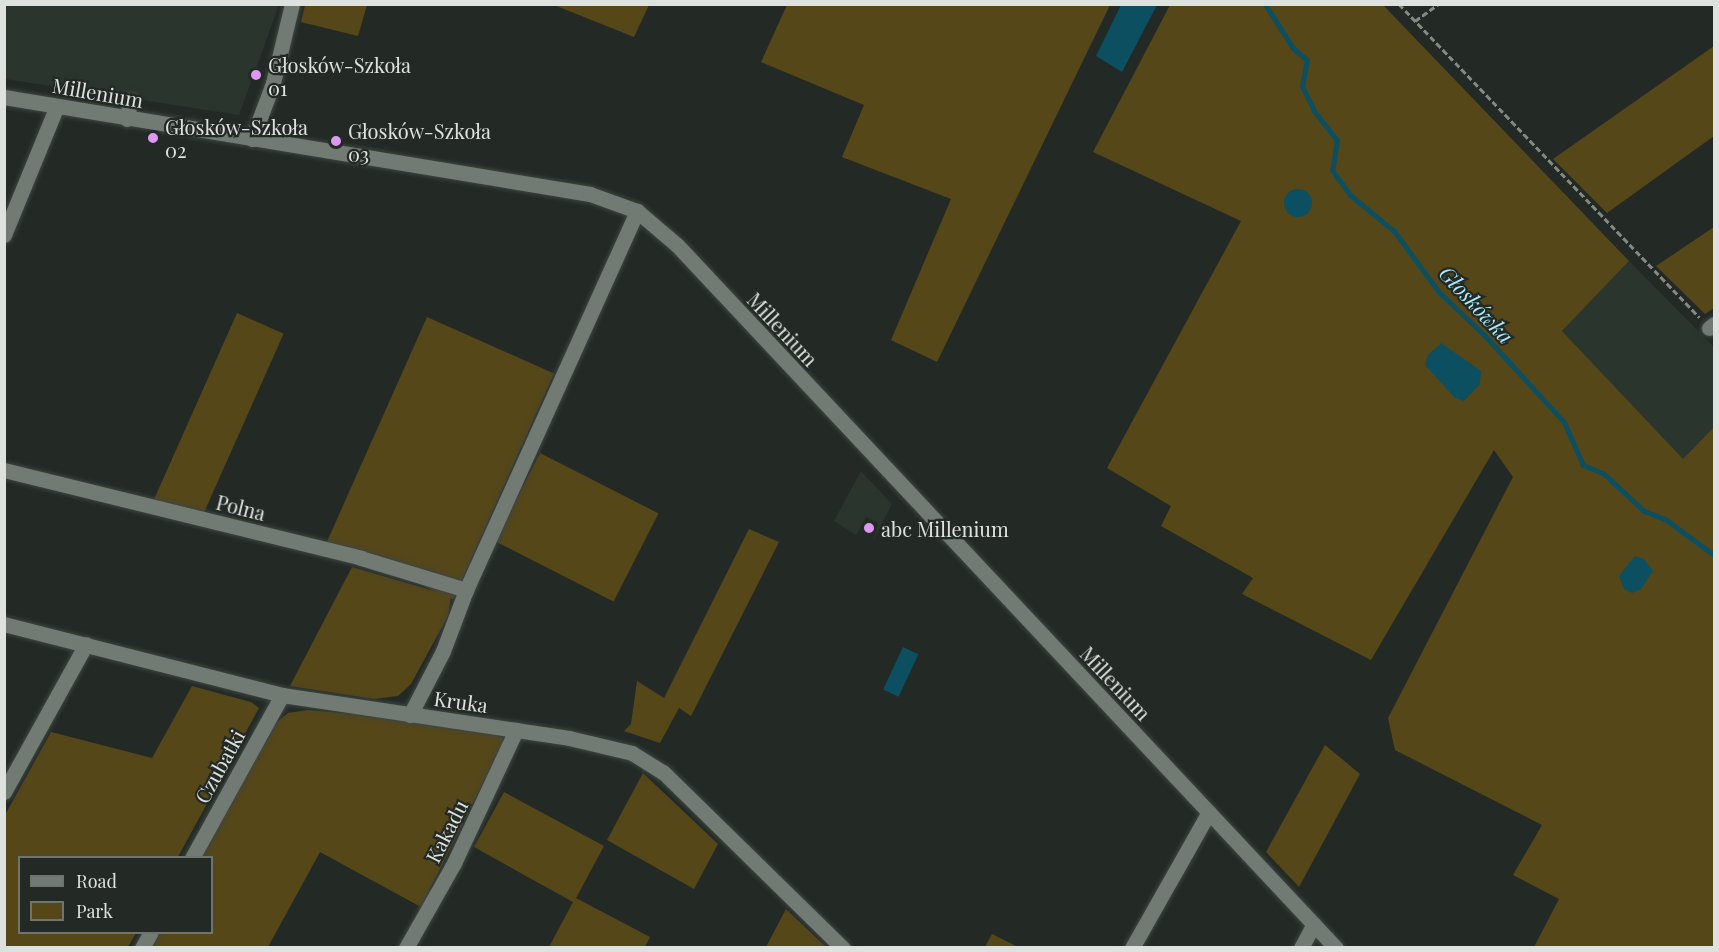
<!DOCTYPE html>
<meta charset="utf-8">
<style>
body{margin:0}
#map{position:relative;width:1719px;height:952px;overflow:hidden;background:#232a26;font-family:"Playfair Display",serif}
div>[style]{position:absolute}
.built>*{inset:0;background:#29352d}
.green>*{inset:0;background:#564719;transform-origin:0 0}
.water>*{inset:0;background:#0b4f60;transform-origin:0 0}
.round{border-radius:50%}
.stream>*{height:5px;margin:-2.5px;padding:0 2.5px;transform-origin:2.5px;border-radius:2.5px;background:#0b4f60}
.path>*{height:3px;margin-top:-1.5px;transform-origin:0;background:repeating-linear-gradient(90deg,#848986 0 6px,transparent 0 9px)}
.roads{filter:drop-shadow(0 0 2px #3e4541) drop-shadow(0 0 2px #3e4541)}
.minor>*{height:15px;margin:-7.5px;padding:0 7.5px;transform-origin:7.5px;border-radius:7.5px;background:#727a74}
.dots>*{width:16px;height:16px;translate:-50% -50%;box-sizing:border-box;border:3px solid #232a26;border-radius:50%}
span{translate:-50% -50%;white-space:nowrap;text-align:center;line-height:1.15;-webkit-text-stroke:4.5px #232a26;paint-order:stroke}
.poi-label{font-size:20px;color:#dee2df}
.left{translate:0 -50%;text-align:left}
.street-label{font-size:20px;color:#dee2df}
.water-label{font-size:21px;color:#aae8fd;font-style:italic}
.frame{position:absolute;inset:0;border:6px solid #dee2df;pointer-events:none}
.legend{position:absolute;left:18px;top:856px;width:195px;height:78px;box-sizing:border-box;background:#232a26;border:2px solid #6e7470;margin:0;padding:8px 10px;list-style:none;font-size:18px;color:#dee2df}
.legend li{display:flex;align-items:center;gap:12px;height:30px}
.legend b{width:30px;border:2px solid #6e7470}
</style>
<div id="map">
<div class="built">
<div style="clip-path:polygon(4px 5px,279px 5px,239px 115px,5px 79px)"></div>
<div style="clip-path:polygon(1629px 261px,1714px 347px,1714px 427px,1683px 460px,1562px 331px)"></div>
<div style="clip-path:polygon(861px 471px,892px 504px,873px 541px,878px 523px,866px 517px,856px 535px,834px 521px)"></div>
</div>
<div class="green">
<div style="clip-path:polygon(305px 5px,367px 5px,358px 36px,301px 22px)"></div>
<div style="clip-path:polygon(554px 5px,649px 5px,634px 37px)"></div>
<div style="clip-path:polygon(787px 5px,1110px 5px,937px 362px,891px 340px,951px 199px,842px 157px,864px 105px,761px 62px)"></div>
<div style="clip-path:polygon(1170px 5px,1383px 5px,1629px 261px,1562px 331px,1683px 459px,1714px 427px,1714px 947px,1534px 947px,1559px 899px,1513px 875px,1542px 825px,1395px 750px,1388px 718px,1513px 477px,1494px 450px,1371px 660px,1242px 594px,1253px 578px,1161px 526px,1171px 506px,1107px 468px,1241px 221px,1093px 152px)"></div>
<div style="clip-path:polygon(1714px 46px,1714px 136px,1607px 213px,1553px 159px)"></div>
<div style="clip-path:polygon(1714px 227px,1714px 308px,1705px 314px,1656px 266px)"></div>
<div style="left:237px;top:313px;width:51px;height:206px;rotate:24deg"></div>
<div style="left:427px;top:317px;width:139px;height:247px;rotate:24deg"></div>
<div style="left:540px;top:453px;width:133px;height:99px;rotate:27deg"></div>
<div style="clip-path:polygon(749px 529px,779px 542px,691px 716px,679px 708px,660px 743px,624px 731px,631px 724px,637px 681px,664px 698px)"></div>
<div style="clip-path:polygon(352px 567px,451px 596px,448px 616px,411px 684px,398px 696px,374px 699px,290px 686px)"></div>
<div style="clip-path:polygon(192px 686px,251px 702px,259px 708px,178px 857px,20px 858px,20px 932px,136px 933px,128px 947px,5px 947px,5px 815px,51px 732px,152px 758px)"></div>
<div style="clip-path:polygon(308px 710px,401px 718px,496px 734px,505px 739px,421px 907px,320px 852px,268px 947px,150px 948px,159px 933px,212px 932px,212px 858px,201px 857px,277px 722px,288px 713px)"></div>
<div style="clip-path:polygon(1325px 745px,1360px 774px,1299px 887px,1266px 852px)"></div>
<div style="clip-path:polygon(643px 773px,718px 844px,694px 889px,607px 840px)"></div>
<div style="clip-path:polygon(504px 792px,604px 846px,576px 898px,650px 937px,645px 947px,549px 947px,573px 902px,474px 847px)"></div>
<div style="clip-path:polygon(786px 909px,824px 945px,827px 947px,766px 947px)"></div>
<div style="clip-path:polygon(992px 934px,1018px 947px,985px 947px)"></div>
</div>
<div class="water">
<div style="clip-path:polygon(1121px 5px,1157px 5px,1122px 72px,1096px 56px)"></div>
<div class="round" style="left:1284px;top:189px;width:28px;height:28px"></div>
<div style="clip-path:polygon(1441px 343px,1481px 371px,1480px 384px,1464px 401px,1455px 398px,1425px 365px,1428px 355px)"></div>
<div style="clip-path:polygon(1635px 556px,1644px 559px,1653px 571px,1641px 589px,1632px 593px,1624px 589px,1619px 576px)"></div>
<div style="left:903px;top:647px;width:17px;height:47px;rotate:25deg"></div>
</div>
<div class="stream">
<div style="left:1265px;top:4px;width:52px;rotate:57.5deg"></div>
<div style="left:1293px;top:48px;width:18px;rotate:41deg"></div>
<div style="left:1307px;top:60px;width:26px;rotate:101deg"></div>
<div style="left:1302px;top:86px;width:28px;rotate:64deg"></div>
<div style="left:1314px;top:111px;width:37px;rotate:52deg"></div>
<div style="left:1337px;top:140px;width:30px;rotate:99deg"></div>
<div style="left:1332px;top:170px;width:31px;rotate:54deg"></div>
<div style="left:1350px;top:195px;width:57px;rotate:39.3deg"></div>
<div style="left:1394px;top:231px;width:76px;rotate:53.6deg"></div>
<div style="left:1439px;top:292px;width:64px;rotate:43.7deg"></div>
<div style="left:1485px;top:336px;width:117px;rotate:47.4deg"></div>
<div style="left:1564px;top:422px;width:47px;rotate:66.2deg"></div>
<div style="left:1583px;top:465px;width:22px;rotate:22deg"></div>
<div style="left:1603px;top:473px;width:56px;rotate:42.8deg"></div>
<div style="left:1644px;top:511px;width:22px;rotate:21deg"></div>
<div style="left:1665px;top:519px;width:61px;rotate:36.3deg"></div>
</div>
<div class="path">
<div style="left:1399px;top:4px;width:434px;rotate:46.2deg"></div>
<div style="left:1415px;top:21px;width:29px;rotate:-36deg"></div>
</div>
<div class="roads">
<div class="minor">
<div style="left:4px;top:97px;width:594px;rotate:9.4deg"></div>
<div style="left:590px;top:194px;width:50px;rotate:19.9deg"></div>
<div style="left:637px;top:211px;width:52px;rotate:40.4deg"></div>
<div style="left:677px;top:245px;width:964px;rotate:46.85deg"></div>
<div style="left:127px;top:119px;width:19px;rotate:-81deg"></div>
<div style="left:252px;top:139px;width:60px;rotate:-69.4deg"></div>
<div style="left:273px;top:83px;width:81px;rotate:-76.5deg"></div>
<div style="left:4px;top:235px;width:139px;rotate:-67.7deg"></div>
<div style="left:1709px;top:328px;width:6px;rotate:-39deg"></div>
<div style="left:4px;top:470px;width:368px;rotate:13.8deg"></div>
<div style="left:361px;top:558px;width:110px;rotate:16.9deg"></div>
<div style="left:4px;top:624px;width:287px;rotate:14.3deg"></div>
<div style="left:282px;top:695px;width:290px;rotate:8.5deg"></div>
<div style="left:569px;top:738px;width:65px;rotate:13.4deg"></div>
<div style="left:632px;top:753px;width:36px;rotate:32deg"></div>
<div style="left:663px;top:772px;width:252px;rotate:44.4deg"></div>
<div style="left:410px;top:715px;width:72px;rotate:-62.7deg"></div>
<div style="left:443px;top:651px;width:65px;rotate:-69.3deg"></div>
<div style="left:466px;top:590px;width:416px;rotate:-65.7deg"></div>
<div style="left:4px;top:792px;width:169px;rotate:-61deg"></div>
<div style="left:192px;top:858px;width:186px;rotate:-61.1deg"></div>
<div style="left:142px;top:948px;width:18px;rotate:-61deg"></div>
<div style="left:406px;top:948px;width:98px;rotate:-60.5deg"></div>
<div style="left:454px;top:863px;width:147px;rotate:-65deg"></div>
<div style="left:1132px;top:948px;width:156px;rotate:-60.5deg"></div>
<div style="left:1301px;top:948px;width:27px;rotate:-62deg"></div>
</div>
</div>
<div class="dots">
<div style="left:256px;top:75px;background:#de98f2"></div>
<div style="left:153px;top:138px;background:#de98f2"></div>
<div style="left:336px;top:141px;background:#de98f2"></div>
<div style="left:869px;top:528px;background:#de98f2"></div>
</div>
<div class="poi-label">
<span class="left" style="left:268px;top:76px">Głosków-Szkoła<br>01</span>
<span class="left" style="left:165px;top:138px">Głosków-Szkoła<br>02</span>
<span class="left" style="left:348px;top:142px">Głosków-Szkoła<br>03</span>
<span class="left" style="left:881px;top:528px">abc Millenium</span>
</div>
<div class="street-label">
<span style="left:98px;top:92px;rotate:10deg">Millenium</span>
<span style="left:783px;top:329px;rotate:47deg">Millenium</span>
<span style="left:241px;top:507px;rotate:14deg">Polna</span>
<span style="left:1116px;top:683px;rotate:47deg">Millenium</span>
<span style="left:461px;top:701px;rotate:8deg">Kruka</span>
<span style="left:219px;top:766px;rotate:-61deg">Czubatki</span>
<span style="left:446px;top:831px;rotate:-63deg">Kakadu</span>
</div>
<div class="water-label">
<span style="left:1477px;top:304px;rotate:47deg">Głoskówka</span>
</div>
<div class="frame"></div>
<ul class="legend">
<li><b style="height:8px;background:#727a74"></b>Road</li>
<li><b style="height:16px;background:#564719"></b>Park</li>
</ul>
</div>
